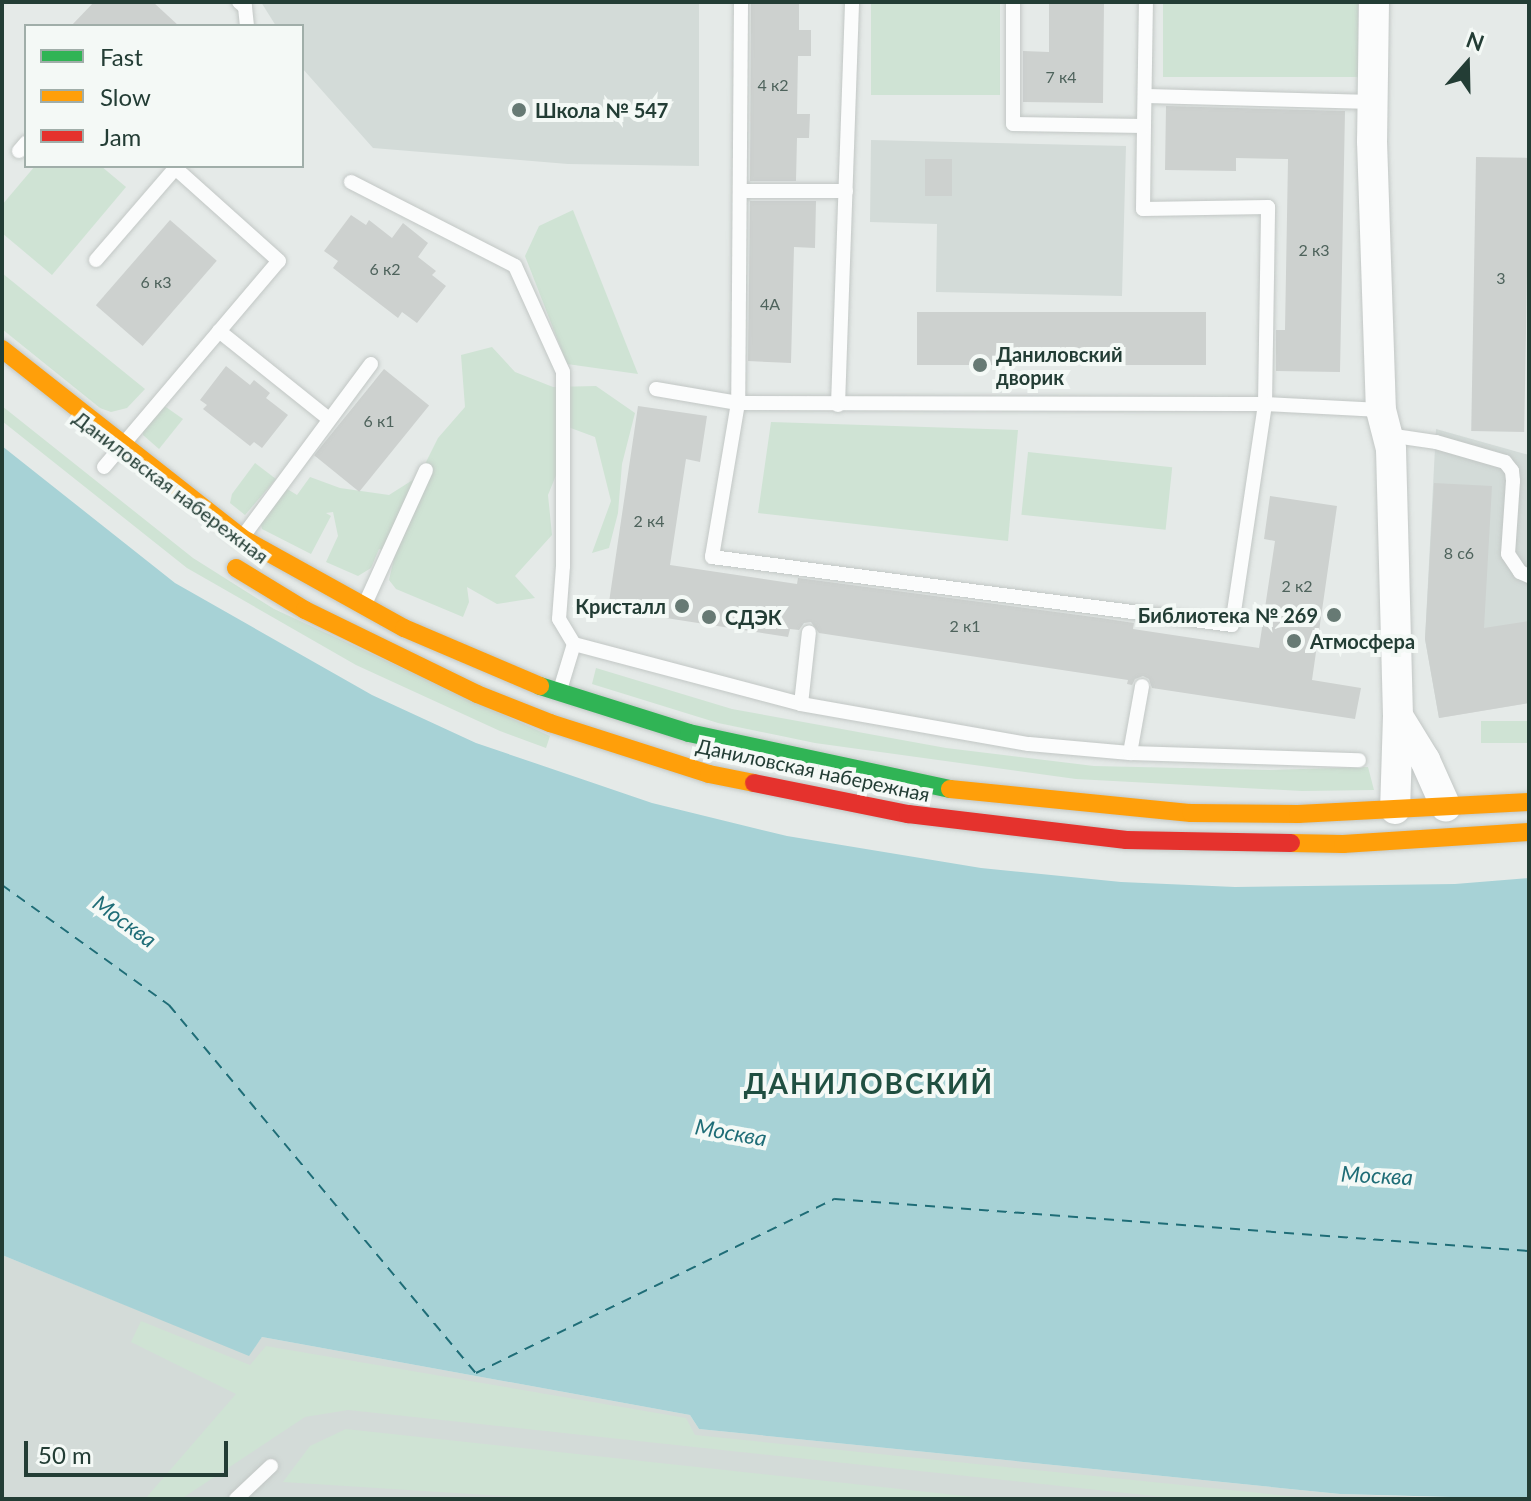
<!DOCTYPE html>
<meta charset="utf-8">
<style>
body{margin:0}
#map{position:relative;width:1531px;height:1501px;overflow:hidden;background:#e5eae8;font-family:Lato,sans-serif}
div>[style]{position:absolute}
.built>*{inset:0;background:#d3dbd8}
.green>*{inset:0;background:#cfe3d4;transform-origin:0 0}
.water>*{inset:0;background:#a7d2d6}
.ferry>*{height:2px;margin-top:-1px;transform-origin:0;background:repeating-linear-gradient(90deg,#1f6d77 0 10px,transparent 0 18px)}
.building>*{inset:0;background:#cdd1cf;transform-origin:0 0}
.roads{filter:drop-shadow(0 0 2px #c2c7c5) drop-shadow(0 0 2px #c2c7c5)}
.lane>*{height:14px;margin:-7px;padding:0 7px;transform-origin:7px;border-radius:7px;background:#fbfcfc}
.street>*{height:30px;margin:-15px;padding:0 15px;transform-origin:15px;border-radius:15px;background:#fbfcfc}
.fast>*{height:18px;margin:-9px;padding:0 9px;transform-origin:9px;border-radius:9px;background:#30b455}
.slow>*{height:18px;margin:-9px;padding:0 9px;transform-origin:9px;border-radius:9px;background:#ff9f0a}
.jam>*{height:18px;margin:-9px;padding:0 9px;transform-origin:9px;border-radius:9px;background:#e5322d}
.dots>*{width:22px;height:22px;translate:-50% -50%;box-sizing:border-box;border:4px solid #f4f9f6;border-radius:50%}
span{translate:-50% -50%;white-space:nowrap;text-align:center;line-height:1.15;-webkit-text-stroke:8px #f4f9f6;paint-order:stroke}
.number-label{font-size:16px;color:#4e635c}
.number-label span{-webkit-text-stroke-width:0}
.poi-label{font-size:20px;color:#233d35;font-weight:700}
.left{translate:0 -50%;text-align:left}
.right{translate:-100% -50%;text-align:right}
.street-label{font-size:20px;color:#233d35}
.water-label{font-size:22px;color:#1f6d77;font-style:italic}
.district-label{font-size:28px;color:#204f41;font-weight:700;letter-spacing:2px}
.frame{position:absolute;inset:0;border:4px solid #233d35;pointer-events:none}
.legend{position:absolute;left:24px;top:24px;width:280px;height:144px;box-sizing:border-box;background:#f4f9f6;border:2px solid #a0aea9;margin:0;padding:10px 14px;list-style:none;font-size:24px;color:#233d35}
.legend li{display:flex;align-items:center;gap:16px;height:40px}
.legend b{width:40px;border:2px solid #a0aea9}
.north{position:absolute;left:1427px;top:24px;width:80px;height:80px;-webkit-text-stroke:6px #f4f9f6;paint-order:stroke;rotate:20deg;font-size:22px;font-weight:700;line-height:32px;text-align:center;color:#233d35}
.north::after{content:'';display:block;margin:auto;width:28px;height:36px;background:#233d35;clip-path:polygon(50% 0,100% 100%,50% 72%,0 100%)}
.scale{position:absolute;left:24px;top:1441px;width:204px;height:36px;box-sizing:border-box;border:4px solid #233d35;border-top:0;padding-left:10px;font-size:24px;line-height:28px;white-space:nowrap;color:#233d35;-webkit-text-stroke:6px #f4f9f6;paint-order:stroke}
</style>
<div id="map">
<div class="built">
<div style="clip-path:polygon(261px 2px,699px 2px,699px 166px,568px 164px,373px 148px,302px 68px,302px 26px,276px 26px)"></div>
<div style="clip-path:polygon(871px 140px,1126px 146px,1122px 296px,936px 292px,937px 224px,870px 222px)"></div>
<div style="clip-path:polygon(1436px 429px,1529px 455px,1529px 703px,1439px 718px,1425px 639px)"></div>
<div style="clip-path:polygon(2px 1255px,249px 1355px,262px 1337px,690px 1415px,699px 1429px,1340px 1494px,1486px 1499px,2px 1499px)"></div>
</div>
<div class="green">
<div style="left:871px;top:2px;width:129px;height:93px"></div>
<div style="left:1163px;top:2px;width:195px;height:75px"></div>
<div style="clip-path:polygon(35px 166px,101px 166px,126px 187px,52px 275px,2px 233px,2px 205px)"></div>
<div style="clip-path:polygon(573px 210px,638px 374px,567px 364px,525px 256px,539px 226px)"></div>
<div style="clip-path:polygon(2px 273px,145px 389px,127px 408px,111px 412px,100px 408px,2px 329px)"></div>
<div style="clip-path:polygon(492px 347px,515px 372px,553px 387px,596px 386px,635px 413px,622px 464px,618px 513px,609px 548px,592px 553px,611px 501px,595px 437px,568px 427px,563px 458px,548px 495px,552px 535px,515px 576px,535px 598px,497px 604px,467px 587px,469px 602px,463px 617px,396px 589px,389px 580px,395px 554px,379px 549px,371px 568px,358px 576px,326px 562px,338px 536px,333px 512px,326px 513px,331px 516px,311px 554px,262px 529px,260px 521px,284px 487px,297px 495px,310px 477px,340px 488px,389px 495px,419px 476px,438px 438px,465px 407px,461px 355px)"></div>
<div style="clip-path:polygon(163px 405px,183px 419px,159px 449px,143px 435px,143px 428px)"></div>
<div style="clip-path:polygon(2px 406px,193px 558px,274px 609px,550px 736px,546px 748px,500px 731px,356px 665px,187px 568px,2px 421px)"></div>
<div style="clip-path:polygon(771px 422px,1018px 430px,1008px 541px,758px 513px)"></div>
<div style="left:1028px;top:452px;width:145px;height:63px;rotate:6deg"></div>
<div style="clip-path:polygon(255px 463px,276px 479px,245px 515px,230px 503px,232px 494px)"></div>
<div style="clip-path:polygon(596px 668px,732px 709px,946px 748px,1094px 766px,1270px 770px,1368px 767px,1374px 790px,1302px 791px,1076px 779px,815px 743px,718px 723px,592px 684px)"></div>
<div style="left:1529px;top:721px;width:22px;height:48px;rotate:90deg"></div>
<div style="clip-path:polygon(141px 1321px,250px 1365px,266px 1346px,686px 1418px,695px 1435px,1317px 1499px,1182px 1499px,348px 1410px,305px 1417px,181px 1499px,145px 1499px,236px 1394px,131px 1342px)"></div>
<div style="clip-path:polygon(346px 1429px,992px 1499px,549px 1499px,283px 1482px,310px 1446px)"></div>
</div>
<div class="water">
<div style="clip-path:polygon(2px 446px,175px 583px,372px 695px,476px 743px,652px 803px,787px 836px,981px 868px,1121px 882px,1235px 887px,1455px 884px,1529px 878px,1529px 1499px,1340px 1494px,699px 1429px,690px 1415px,262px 1337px,249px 1356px,2px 1255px)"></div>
</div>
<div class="ferry">
<div style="left:2px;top:885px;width:206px;rotate:35.7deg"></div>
<div style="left:169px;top:1005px;width:479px;rotate:50.2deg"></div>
<div style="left:476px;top:1373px;width:399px;rotate:-25.9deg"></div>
<div style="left:835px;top:1199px;width:696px;rotate:4.29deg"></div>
</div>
<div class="building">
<div style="clip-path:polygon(94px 2px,153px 2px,179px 26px,71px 26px)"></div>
<div style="clip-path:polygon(751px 2px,799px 2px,799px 30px,811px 30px,811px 56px,798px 56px,797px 114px,810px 114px,809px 138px,797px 138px,796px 181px,750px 181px)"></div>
<div style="clip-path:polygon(1049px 2px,1104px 2px,1103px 103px,1023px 102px,1023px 51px,1049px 52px)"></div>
<div style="clip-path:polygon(1166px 106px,1345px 111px,1340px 372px,1276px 371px,1276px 330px,1285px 330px,1288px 159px,1236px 158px,1236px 171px,1165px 170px)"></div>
<div style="left:1476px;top:157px;width:53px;height:274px;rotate:1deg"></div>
<div style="left:925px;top:159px;width:27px;height:37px"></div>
<div style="clip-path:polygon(750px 201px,816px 201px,815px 248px,794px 247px,791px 363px,748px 361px)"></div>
<div style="clip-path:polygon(351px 215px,366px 225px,369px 220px,392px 238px,403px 223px,428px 243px,418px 257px,436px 271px,432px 275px,446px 286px,417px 323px,402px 312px,398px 318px,333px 268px,338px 261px,324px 251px)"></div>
<div style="left:170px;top:220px;width:62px;height:113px;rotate:41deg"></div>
<div style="left:917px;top:312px;width:289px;height:53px"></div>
<div style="clip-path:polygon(226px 366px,250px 385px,254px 380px,270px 393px,266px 398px,288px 415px,262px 448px,254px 442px,250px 446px,203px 409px,207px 405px,200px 400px)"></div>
<div style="left:384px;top:369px;width:58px;height:111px;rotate:39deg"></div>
<div style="clip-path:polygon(638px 406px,707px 416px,700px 462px,686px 459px,670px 565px,797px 584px,798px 578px,1101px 618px,1134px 623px,1133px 629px,1259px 648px,1275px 541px,1264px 539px,1270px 496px,1337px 506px,1312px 680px,1361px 688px,1355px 719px,1152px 688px,1149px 679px,1143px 676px,1135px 679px,1132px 685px,1127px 684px,1128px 680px,819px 633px,811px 622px,804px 623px,799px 630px,790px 629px,788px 637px,608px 609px)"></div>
<div style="clip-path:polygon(1434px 483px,1492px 486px,1484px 628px,1529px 621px,1529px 703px,1439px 718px,1425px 639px)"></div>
</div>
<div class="roads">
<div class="lane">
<div style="left:239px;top:2px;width:8px;rotate:40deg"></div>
<div style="left:245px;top:7px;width:19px;rotate:84deg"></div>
<div style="left:741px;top:2px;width:401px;rotate:90.4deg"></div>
<div style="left:738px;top:403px;width:156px;rotate:99.6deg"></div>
<div style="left:712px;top:557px;width:524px;rotate:7.45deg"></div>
<div style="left:1232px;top:625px;width:223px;rotate:-81.5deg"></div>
<div style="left:1265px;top:404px;width:197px;rotate:-89.1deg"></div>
<div style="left:1268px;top:207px;width:125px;rotate:179.1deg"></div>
<div style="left:1143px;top:209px;width:83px;rotate:-89.3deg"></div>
<div style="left:1144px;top:126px;width:131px;rotate:-179.1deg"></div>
<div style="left:1013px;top:124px;width:122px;rotate:-90deg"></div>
<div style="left:1147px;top:96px;width:226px;rotate:1.5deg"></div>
<div style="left:1144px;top:126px;width:124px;rotate:-89.1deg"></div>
<div style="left:19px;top:151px;width:11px;rotate:-49deg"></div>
<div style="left:351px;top:182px;width:184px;rotate:27.1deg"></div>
<div style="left:515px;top:266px;width:116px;rotate:65.6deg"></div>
<div style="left:563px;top:372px;width:194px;rotate:90deg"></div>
<div style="left:563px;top:566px;width:53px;rotate:94.3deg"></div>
<div style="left:559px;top:619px;width:29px;rotate:59deg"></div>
<div style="left:574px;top:644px;width:235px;rotate:14.8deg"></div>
<div style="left:801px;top:704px;width:72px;rotate:-83.7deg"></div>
<div style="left:740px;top:191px;width:106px"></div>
<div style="left:96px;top:260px;width:124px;rotate:-49.2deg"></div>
<div style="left:219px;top:331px;width:141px;rotate:38.7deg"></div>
<div style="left:656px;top:389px;width:83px;rotate:9.7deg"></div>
<div style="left:738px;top:403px;width:527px;rotate:0.11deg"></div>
<div style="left:1265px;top:404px;width:116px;rotate:3deg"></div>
<div style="left:838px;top:405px;width:403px;rotate:-88deg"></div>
<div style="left:1388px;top:435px;width:49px;rotate:8.3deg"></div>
<div style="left:1436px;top:442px;width:72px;rotate:16.2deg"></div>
<div style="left:1505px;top:462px;width:11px;rotate:52deg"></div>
<div style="left:1512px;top:471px;width:10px;rotate:84deg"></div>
<div style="left:1513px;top:481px;width:73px;rotate:93.9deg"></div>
<div style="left:1508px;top:554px;width:22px;rotate:56deg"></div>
<div style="left:1520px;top:572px;width:10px;rotate:24deg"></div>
<div style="left:104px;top:467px;width:270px;rotate:-49.7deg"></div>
<div style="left:279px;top:261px;width:142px;rotate:-138.1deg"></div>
<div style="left:244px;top:535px;width:213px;rotate:-53.4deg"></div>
<div style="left:365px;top:604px;width:147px;rotate:-65.5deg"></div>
<div style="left:560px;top:690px;width:48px;rotate:-73.1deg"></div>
<div style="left:801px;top:704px;width:231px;rotate:10deg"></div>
<div style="left:1029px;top:744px;width:101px;rotate:5.1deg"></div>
<div style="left:1130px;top:753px;width:229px;rotate:1.8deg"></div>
<div style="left:1130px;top:753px;width:68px;rotate:-79.8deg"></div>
<div style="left:236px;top:1499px;width:48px;rotate:-43.3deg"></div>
</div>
<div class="street">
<div style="left:1374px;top:2px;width:139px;rotate:90.8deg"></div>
<div style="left:1372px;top:141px;width:269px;rotate:88.1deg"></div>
<div style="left:1381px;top:410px;width:40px;rotate:75.6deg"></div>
<div style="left:1391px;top:449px;width:267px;rotate:88.5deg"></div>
<div style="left:1398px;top:716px;width:93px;rotate:91.8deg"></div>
<div style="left:1398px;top:716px;width:52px;rotate:58.5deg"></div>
<div style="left:1425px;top:760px;width:51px;rotate:65.9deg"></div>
</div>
<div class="fast">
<div style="left:540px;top:686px;width:156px;rotate:17.5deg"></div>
<div style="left:689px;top:733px;width:267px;rotate:12.1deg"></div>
</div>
<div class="slow">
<div style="left:2px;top:349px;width:305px;rotate:38.2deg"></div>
<div style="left:242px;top:538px;width:185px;rotate:29.1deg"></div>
<div style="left:404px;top:628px;width:148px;rotate:23.1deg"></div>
<div style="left:236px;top:568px;width:81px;rotate:31.3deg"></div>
<div style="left:305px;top:610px;width:191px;rotate:26deg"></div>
<div style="left:477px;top:694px;width:79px;rotate:21.7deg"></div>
<div style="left:550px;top:723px;width:167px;rotate:17.8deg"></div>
<div style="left:709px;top:774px;width:46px;rotate:11.3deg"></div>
<div style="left:950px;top:789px;width:242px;rotate:5.7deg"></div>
<div style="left:1191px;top:813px;width:107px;rotate:0.5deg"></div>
<div style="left:1298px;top:814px;width:231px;rotate:-3deg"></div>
<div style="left:1291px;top:843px;width:52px;rotate:1.1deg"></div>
<div style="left:1343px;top:844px;width:186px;rotate:-3.7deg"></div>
</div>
<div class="jam">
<div style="left:754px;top:783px;width:157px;rotate:11.4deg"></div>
<div style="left:908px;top:814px;width:220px;rotate:6.8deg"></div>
<div style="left:1126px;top:840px;width:165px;rotate:1deg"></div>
</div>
</div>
<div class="dots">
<div style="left:519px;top:110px;background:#677a74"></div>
<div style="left:980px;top:365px;background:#677a74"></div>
<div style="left:682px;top:606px;background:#677a74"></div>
<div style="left:1334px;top:615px;background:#677a74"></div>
<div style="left:709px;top:617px;background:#677a74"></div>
<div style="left:1294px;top:641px;background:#677a74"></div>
</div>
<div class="number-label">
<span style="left:1061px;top:77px">7 к4</span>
<span style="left:773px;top:85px">4 к2</span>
<span style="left:1314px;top:250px">2 к3</span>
<span style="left:385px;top:269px">6 к2</span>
<span style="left:1501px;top:278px">3</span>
<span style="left:156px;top:282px">6 к3</span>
<span style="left:770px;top:304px">4А</span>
<span style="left:379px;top:421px">6 к1</span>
<span style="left:649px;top:521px">2 к4</span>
<span style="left:1459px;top:553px">8 с6</span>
<span style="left:1297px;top:586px">2 к2</span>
<span style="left:965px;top:626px">2 к1</span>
</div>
<div class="poi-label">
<span class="left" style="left:535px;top:110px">Школа № 547</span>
<span class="left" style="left:996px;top:366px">Даниловский<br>дворик</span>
<span class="right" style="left:666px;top:606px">Кристалл</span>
<span class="right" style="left:1318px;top:615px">Библиотека № 269</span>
<span class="left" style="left:725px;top:617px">СДЭК</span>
<span class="left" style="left:1310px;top:641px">Атмосфера</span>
</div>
<div class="street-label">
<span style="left:171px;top:487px;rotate:37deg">Даниловская набережная</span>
<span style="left:813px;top:770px;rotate:12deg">Даниловская набережная</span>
</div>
<div class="water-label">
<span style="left:125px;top:921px;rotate:36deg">Москва</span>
<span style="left:731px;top:1132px;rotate:10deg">Москва</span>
<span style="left:1377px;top:1175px;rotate:3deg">Москва</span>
</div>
<div class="district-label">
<span style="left:869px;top:1083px">ДАНИЛОВСКИЙ</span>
</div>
<div class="frame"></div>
<ul class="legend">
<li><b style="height:10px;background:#30b455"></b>Fast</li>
<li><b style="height:10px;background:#ff9f0a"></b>Slow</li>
<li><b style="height:10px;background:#e5322d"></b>Jam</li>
</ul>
<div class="north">N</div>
<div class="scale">50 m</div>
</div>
